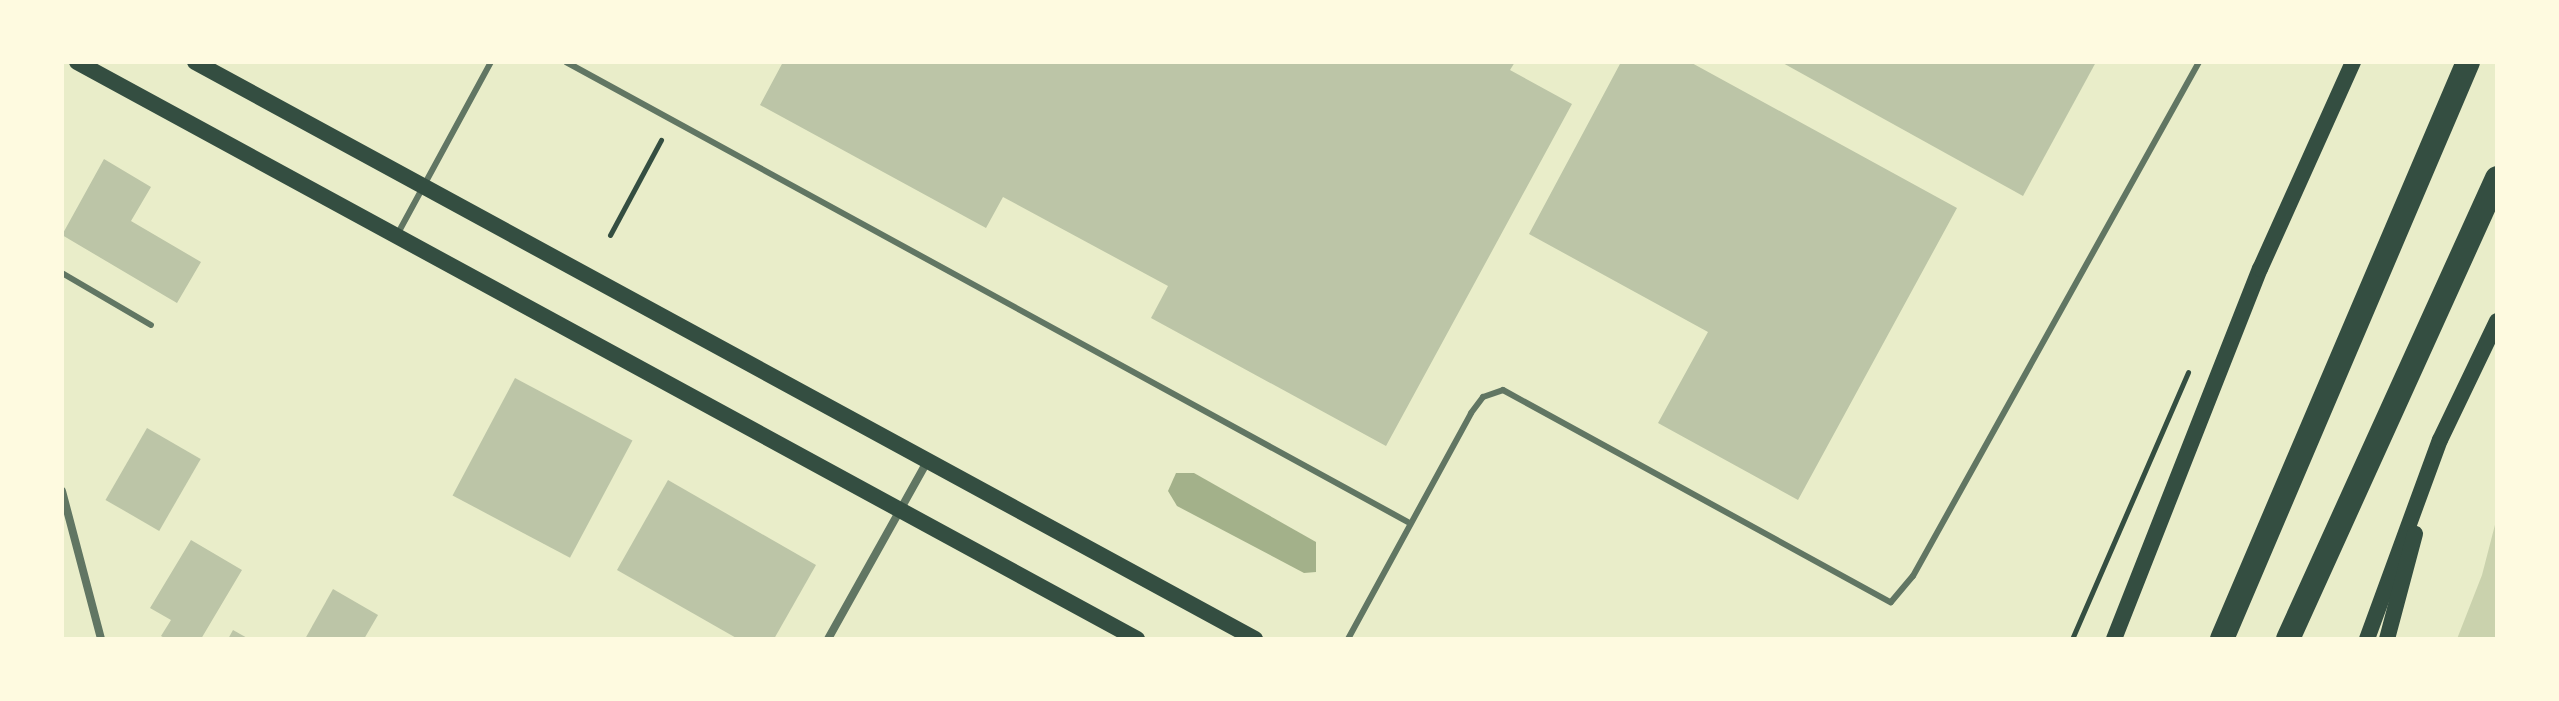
<!DOCTYPE html>
<style>
body{margin:0}
#map{position:relative;width:2559px;height:701px;overflow:hidden;background:#e9edc9;font-family:"Nunito Sans",sans-serif}
div>[style]{position:absolute}
.green>*{inset:0;background:#cad2ad}
.water>*{inset:0;background:#a3b18a}
.building>*{inset:0;background:#bcc5a7;transform-origin:0 0}
.path>*{height:5px;margin:-2.5px;padding:0 2.5px;transform-origin:2.5px;border-radius:2.5px;background:#344e41}
.service>*{height:6px;margin:-3px;padding:0 3px;transform-origin:3px;border-radius:3px;background:#617663}
.minor>*{height:8px;margin:-4px;padding:0 4px;transform-origin:4px;border-radius:4px;background:#617663}
.secondary>*{height:16px;margin:-8px;padding:0 8px;transform-origin:8px;border-radius:8px;background:#344e41}
.motorway>*{height:24px;margin:-12px;padding:0 12px;transform-origin:12px;border-radius:12px;background:#344e41}
span{translate:-50% -50%;white-space:nowrap;text-align:center;line-height:1.15;-webkit-text-stroke:6px #fefae0;paint-order:stroke}
.frame{position:absolute;inset:0;border:64px solid #fefae0;pointer-events:none}
</style>
<div id="map">
<div class="green">
<div style="clip-path:polygon(2497px 517px,2497px 639px,2457px 639px,2482px 575px)"></div>
</div>
<div class="water">
<div style="clip-path:polygon(1176px 473px,1194px 473px,1316px 542px,1316px 572px,1304px 573px,1177px 506px,1168px 491px)"></div>
</div>
<div class="building">
<div style="clip-path:polygon(783px 62px,1515px 62px,1510px 70px,1572px 104px,1386px 446px,1151px 318px,1168px 286px,1003px 197px,986px 228px,760px 105px)"></div>
<div style="clip-path:polygon(1621px 62px,1690px 62px,1957px 208px,1798px 500px,1658px 423px,1708px 332px,1529px 234px)"></div>
<div style="clip-path:polygon(1781px 62px,2096px 62px,2023px 196px)"></div>
<div style="clip-path:polygon(104px 159px,151px 187px,131px 221px,201px 262px,177px 303px,62px 235px)"></div>
<div style="left:515px;top:378px;width:133px;height:133px;rotate:28deg"></div>
<div style="left:147px;top:428px;width:62px;height:83px;rotate:30deg"></div>
<div style="clip-path:polygon(668px 480px,816px 565px,774px 639px,738px 639px,617px 570px)"></div>
<div style="clip-path:polygon(191px 540px,242px 570px,201px 639px,166px 639px,161px 636px,171px 620px,150px 608px)"></div>
<div style="clip-path:polygon(333px 589px,378px 615px,364px 639px,305px 639px)"></div>
<div style="clip-path:polygon(233px 630px,249px 639px,228px 639px)"></div>
</div>
<div class="path">
<div style="left:610px;top:235px;width:108px;rotate:-61.8deg"></div>
<div style="left:2072px;top:639px;width:291px;rotate:-66.5deg"></div>
</div>
<div class="service">
<div style="left:566px;top:62px;width:959px;rotate:28.65deg"></div>
<div style="left:397px;top:235px;width:197px;rotate:-61.5deg"></div>
<div style="left:62px;top:273px;width:103px;rotate:30.3deg"></div>
<div style="left:1348px;top:639px;width:257px;rotate:-61.4deg"></div>
<div style="left:1471px;top:413px;width:20px;rotate:-53deg"></div>
<div style="left:1483px;top:397px;width:21px;rotate:-19deg"></div>
<div style="left:1503px;top:390px;width:442px;rotate:28.7deg"></div>
<div style="left:1891px;top:602px;width:34px;rotate:-50deg"></div>
<div style="left:1913px;top:576px;width:588px;rotate:-60.91deg"></div>
</div>
<div class="minor">
<div style="left:62px;top:491px;width:153px;rotate:75.2deg"></div>
<div style="left:828px;top:639px;width:203px;rotate:-60.8deg"></div>
</div>
<div class="secondary">
<div style="left:77px;top:62px;width:1207px;rotate:28.56deg"></div>
<div style="left:195px;top:62px;width:1207px;rotate:28.56deg"></div>
<div style="left:2114px;top:639px;width:398px;rotate:-68.5deg"></div>
<div style="left:2260px;top:269px;width:227px;rotate:-65.8deg"></div>
<div style="left:2367px;top:639px;width:212px;rotate:-69.9deg"></div>
<div style="left:2440px;top:440px;width:132px;rotate:-64.4deg"></div>
<div style="left:2387px;top:639px;width:109px;rotate:-75.1deg"></div>
</div>
<div class="motorway">
<div style="left:2222px;top:639px;width:627px;rotate:-66.91deg"></div>
<div style="left:2288px;top:639px;width:506px;rotate:-65.61deg"></div>
</div>
<div class="frame"></div>
</div>
